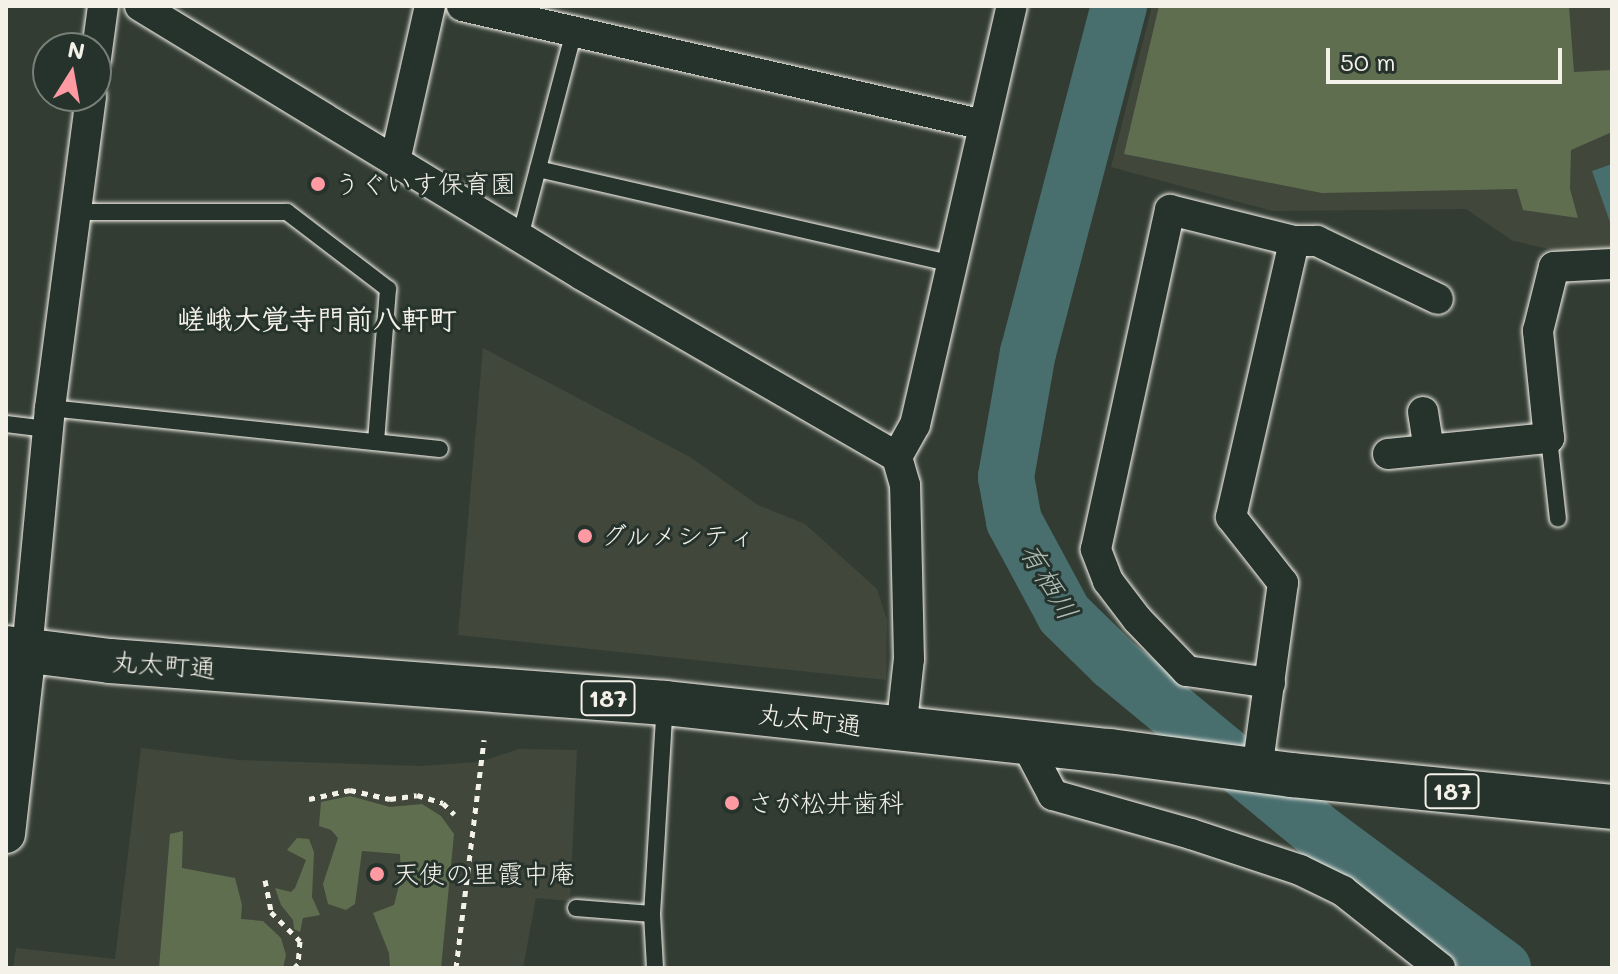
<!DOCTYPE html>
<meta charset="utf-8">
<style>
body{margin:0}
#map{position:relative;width:1618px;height:974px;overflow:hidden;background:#323c33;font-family:Mali,"Klee One",sans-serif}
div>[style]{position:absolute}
.built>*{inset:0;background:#41473b}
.green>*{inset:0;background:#606e50}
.water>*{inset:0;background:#496e6e}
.river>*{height:56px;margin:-28px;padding:0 28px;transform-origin:28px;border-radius:28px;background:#496e6e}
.path>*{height:5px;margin-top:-2.5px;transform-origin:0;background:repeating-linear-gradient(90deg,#f4f1e8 0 6px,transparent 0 12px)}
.roads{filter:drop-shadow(0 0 2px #f4f1e8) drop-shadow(0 0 2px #f4f1e8)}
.service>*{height:16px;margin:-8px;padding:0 8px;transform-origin:8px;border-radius:8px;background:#26332d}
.minor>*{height:30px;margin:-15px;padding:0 15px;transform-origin:15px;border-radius:15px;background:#26332d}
.tertiary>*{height:38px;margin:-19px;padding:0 19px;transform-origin:19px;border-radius:19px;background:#26332d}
.primary>*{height:44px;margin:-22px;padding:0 22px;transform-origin:22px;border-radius:22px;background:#26332d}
.dots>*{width:22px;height:22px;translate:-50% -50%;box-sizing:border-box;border:4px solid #26332d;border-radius:50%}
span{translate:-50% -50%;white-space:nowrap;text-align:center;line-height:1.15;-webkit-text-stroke:6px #26332d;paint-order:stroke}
.shield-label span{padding:2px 6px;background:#26332d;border:2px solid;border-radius:6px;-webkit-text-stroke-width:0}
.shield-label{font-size:24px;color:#f4f1e8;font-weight:700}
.poi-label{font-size:26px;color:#f4f1e8}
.left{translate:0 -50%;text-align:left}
.street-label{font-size:26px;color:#f4f1e8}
.neighbourhood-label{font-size:28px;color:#f4f1e8;font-weight:700}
.water-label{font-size:28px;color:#b0bdb7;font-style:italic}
.frame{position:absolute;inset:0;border:8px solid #f4f1e8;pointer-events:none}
.north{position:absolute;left:32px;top:32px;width:80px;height:80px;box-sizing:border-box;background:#26332d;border:2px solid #787f78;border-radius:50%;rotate:11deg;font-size:22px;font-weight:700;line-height:32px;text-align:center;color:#f4f1e8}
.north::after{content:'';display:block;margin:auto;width:28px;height:36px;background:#ff9aa2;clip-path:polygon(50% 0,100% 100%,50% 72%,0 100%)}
.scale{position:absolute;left:1326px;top:48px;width:236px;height:36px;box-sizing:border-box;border:4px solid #f4f1e8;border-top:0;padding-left:10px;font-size:24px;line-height:28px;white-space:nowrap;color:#f4f1e8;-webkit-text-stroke:6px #26332d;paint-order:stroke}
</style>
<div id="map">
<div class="built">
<div style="clip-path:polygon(1152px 6px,1612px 6px,1612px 251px,1577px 255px,1513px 241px,1466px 209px,1272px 211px,1111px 167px)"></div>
<div style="clip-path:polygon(483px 348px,690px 457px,758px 505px,805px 524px,877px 589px,887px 620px,886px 680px,458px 635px)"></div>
<div style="clip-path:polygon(141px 748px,239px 760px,420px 766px,479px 762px,519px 749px,577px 750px,570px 901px,536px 898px,523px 968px,13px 968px,16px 948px,115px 959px)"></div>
</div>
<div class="green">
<div style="clip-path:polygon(1159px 6px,1569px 6px,1574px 72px,1612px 70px,1612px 132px,1571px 150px,1570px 189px,1578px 218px,1523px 210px,1517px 189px,1322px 193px,1124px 154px)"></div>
<div style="clip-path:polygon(350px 796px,390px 807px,422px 804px,441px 816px,454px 834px,441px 968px,390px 967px,389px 953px,373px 913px,394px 905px,401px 877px,400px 854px,362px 851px,355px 904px,346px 910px,328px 904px,323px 884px,338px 838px,331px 830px,319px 826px,321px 802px)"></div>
<div style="clip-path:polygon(183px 831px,182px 868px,235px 878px,242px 905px,241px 919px,263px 921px,281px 938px,286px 955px,283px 968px,159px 968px,170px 834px)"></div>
<div style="clip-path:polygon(297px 838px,309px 839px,314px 852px,312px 897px,320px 915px,303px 918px,300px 932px,294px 929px,293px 920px,281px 905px,275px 888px,291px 892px,295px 888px,306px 860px,287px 850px)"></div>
</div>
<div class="water">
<div style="clip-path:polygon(1612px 164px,1612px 225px,1611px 225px,1592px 171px)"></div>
</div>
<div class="river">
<div style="left:1119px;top:6px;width:358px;rotate:104.7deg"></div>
<div style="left:1028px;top:352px;width:127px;rotate:100deg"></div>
<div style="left:1006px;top:477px;width:45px;rotate:79.7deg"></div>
<div style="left:1014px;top:521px;width:106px;rotate:61.7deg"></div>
<div style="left:1064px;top:614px;width:70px;rotate:44.4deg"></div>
<div style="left:1114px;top:663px;width:271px;rotate:39.5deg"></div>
<div style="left:1323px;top:835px;width:224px;rotate:36.5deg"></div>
</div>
<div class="path">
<div style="left:309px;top:799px;width:42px;rotate:-12.4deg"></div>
<div style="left:350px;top:790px;width:41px;rotate:12.7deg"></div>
<div style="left:390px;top:799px;width:27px;rotate:-8deg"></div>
<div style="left:417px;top:795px;width:27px;rotate:17deg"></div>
<div style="left:443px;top:803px;width:16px;rotate:45deg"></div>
<div style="left:265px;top:880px;width:33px;rotate:79deg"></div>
<div style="left:271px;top:912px;width:41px;rotate:45deg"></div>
<div style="left:300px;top:941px;width:23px;rotate:95deg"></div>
<div style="left:298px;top:964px;width:6px;rotate:135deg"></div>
<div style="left:456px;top:968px;width:230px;rotate:-83deg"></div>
</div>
<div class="roads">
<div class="service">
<div style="left:538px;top:169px;width:425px;rotate:12.9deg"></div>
<div style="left:76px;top:212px;width:211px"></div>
<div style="left:287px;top:212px;width:127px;rotate:37.3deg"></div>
<div style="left:388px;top:289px;width:153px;rotate:94.5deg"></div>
<div style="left:520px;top:237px;width:213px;rotate:-75.3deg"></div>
<div style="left:50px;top:408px;width:392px;rotate:6deg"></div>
<div style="left:6px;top:424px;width:41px;rotate:7deg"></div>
<div style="left:1549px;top:438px;width:81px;rotate:83.7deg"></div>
<div style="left:576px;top:908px;width:76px;rotate:4.5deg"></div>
<div style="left:652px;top:914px;width:54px;rotate:86.8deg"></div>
<div style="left:652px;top:914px;width:210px;rotate:-86.5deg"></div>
</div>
<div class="minor">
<div style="left:140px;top:6px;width:517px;rotate:31.32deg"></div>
<div style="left:582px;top:275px;width:364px;rotate:30deg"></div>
<div style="left:462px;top:6px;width:535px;rotate:12.84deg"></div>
<div style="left:96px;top:58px;width:52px;rotate:-82.3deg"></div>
<div style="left:395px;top:161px;width:159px;rotate:-77.3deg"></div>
<div style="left:1423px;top:412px;width:38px;rotate:81deg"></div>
<div style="left:1388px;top:454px;width:162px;rotate:-5.7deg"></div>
<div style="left:1549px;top:438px;width:108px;rotate:-95.9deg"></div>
<div style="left:1538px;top:331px;width:66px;rotate:-76deg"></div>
<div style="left:1554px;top:267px;width:58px;rotate:-3deg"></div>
<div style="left:27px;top:651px;width:244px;rotate:-84.6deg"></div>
<div style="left:50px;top:408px;width:315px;rotate:-82.5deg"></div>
<div style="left:1270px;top:683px;width:84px;rotate:-171.8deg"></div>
<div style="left:1187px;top:671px;width:72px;rotate:-133.9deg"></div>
<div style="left:1137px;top:619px;width:48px;rotate:-127.3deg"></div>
<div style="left:1108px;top:581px;width:34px;rotate:-111deg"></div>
<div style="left:1096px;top:549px;width:347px;rotate:-77.7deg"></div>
<div style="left:1170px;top:210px;width:128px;rotate:14deg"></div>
<div style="left:1294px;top:241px;width:23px"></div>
<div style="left:1317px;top:241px;width:134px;rotate:25.6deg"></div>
<div style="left:901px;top:731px;width:72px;rotate:-83.7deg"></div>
<div style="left:909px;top:659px;width:174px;rotate:-91.3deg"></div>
<div style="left:905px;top:485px;width:29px;rotate:-106deg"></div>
<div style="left:897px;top:457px;width:37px;rotate:-61deg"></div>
<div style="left:915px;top:425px;width:430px;rotate:-77deg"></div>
<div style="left:1025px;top:742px;width:60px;rotate:62.2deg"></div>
<div style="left:1053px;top:795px;width:143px;rotate:15.8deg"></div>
<div style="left:1191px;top:834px;width:115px;rotate:18.3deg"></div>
<div style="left:1300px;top:870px;width:48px;rotate:26deg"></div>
<div style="left:1343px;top:891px;width:124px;rotate:38.4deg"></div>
<div style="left:1257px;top:770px;width:189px;rotate:-82.1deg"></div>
<div style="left:1283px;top:583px;width:84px;rotate:-128.2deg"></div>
<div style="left:1231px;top:517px;width:283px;rotate:-77.1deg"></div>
</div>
<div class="tertiary">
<div style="left:6px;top:834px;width:184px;rotate:-83.5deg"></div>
</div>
<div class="primary">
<div style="left:6px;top:648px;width:105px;rotate:7.1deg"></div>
<div style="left:110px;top:661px;width:557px;rotate:4.33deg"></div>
<div style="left:665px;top:703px;width:447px;rotate:6.2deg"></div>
<div style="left:1109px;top:751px;width:185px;rotate:7.5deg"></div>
<div style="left:1292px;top:775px;width:322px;rotate:5.7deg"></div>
</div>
</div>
<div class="dots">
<div style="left:318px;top:184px;background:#ff9aa2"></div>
<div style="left:585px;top:536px;background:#ff9aa2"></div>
<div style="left:732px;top:803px;background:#ff9aa2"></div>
<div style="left:377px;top:874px;background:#ff9aa2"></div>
</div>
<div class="shield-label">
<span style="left:608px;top:698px">187</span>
<span style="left:1452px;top:791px">187</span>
</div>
<div class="poi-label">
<span class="left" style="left:334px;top:184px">うぐいす保育園</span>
<span class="left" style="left:601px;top:536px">グルメシティ</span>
<span class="left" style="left:748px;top:803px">さが松井歯科</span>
<span class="left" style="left:393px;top:874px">天使の里霞中庵</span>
</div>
<div class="street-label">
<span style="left:164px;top:665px;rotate:4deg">丸太町通</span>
<span style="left:810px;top:720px;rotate:7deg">丸太町通</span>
</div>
<div class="neighbourhood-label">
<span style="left:317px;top:318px">嵯峨大覚寺門前八軒町</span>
</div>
<div class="water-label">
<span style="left:1050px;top:581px;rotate:59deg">有栖川</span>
</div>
<div class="frame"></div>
<div class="north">N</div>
<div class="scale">50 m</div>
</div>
